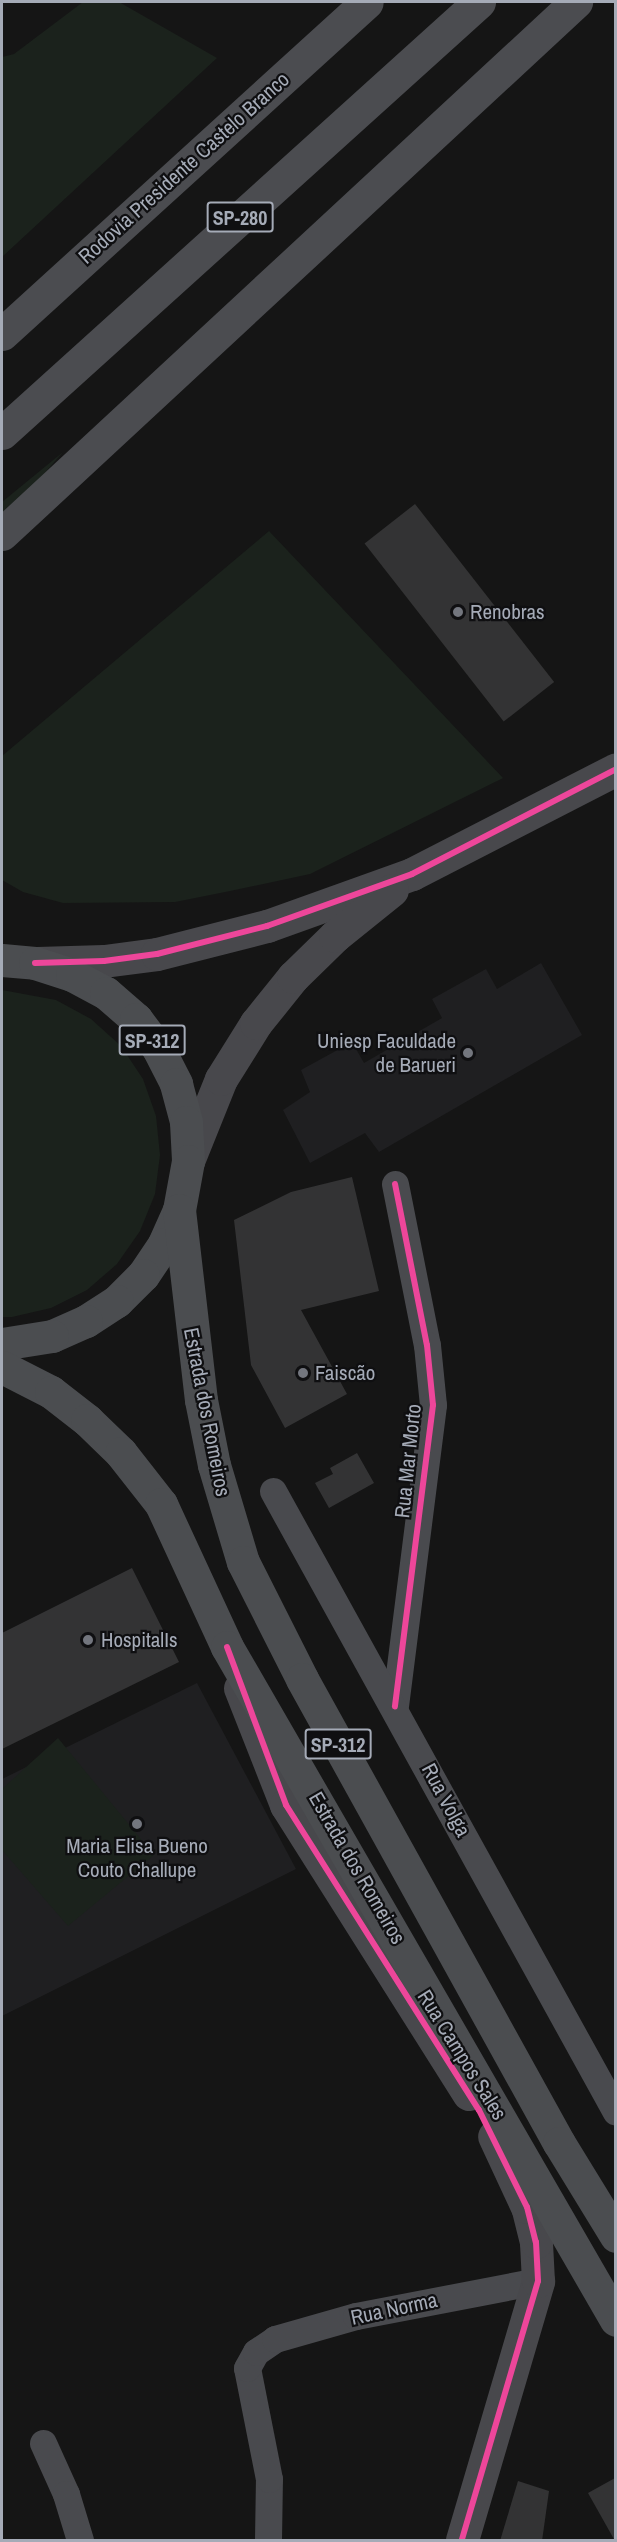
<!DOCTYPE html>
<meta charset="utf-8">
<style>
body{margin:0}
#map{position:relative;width:617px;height:2542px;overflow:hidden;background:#151515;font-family:"Archivo Narrow",sans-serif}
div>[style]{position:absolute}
.built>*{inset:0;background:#1f1f21}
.green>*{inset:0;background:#1b221c}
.building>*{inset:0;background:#333334;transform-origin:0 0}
.street>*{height:27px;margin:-13.5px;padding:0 13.5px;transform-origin:13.5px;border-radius:13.5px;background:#494a4e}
.secondary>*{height:33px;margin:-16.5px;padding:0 16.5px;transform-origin:16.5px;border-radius:16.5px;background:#48484c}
.primary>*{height:33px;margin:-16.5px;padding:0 16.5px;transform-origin:16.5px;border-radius:16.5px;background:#4b4d50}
.highway>*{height:33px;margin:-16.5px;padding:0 16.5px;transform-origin:16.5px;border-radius:16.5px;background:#4b4c50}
.cycleway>*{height:6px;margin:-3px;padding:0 3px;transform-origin:3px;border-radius:3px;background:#ed469a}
.dots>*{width:16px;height:16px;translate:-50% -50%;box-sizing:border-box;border:3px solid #0f0f11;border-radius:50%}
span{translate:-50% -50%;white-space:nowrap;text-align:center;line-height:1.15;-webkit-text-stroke:4.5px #0f0f11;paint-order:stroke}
.shield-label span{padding:2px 4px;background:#0f0f11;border:2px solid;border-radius:4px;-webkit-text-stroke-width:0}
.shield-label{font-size:20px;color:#a5abb7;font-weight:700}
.street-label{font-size:21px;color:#a5abb7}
.poi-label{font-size:21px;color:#a5abb7}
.left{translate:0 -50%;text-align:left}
.right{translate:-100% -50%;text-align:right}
.frame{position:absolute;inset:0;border:3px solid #a5abb7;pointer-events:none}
</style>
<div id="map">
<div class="built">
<div style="clip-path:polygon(541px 963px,582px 1035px,379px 1152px,365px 1133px,310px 1163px,283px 1110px,310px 1092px,301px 1070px,352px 1042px,364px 1063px,442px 1018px,432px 999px,486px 969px,497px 989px)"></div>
<div style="clip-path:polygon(197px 1683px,296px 1869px,2px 2016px,2px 1779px)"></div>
</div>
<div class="green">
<div style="clip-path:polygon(83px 2px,119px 2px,217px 58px,2px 257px,2px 57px,14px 54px)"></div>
<div style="clip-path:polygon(63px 452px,2px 522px,2px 502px)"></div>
<div style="clip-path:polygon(269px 531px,503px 778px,310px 874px,230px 891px,175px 902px,63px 903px,23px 892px,2px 880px,2px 756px)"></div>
<div style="clip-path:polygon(2px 990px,56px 1000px,91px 1019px,121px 1046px,143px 1079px,156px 1116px,160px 1155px,155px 1194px,140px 1231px,117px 1264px,87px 1290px,51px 1308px,12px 1317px,2px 1317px)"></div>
<div style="clip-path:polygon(58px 1738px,154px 1855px,68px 1926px,2px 1850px,2px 1789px)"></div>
</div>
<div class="building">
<div style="left:415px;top:504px;width:226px;height:64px;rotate:52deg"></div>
<div style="clip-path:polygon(352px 1177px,379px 1291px,301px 1310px,347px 1394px,285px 1428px,251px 1365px,234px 1220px,291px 1192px)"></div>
<div style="clip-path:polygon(357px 1453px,374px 1483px,329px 1508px,315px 1483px,333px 1474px,330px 1468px)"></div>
<div style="clip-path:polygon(132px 1568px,179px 1662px,2px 1749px,2px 1633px)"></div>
<div style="clip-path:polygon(615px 2478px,615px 2541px,588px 2493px)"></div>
<div style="clip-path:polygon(518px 2481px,549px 2491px,542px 2541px,500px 2541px)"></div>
</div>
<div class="street">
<div style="left:395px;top:1184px;width:164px;rotate:78.8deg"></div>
<div style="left:427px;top:1345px;width:60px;rotate:84.3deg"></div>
<div style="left:433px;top:1405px;width:304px;rotate:97.2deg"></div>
<div style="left:273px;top:1491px;width:709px;rotate:61.09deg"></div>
<div style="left:43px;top:2443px;width:56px;rotate:65.7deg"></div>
<div style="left:66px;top:2494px;width:48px;rotate:73.1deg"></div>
<div style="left:268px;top:2540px;width:61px;rotate:-89.1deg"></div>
<div style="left:269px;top:2479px;width:113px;rotate:-101.2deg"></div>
<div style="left:247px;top:2368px;width:18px;rotate:-61deg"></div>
<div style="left:256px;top:2352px;width:23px;rotate:-34deg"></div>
<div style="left:275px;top:2339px;width:84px;rotate:-15.9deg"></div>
<div style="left:356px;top:2316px;width:185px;rotate:-10.9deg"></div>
</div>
<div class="secondary">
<div style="left:37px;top:963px;width:67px;rotate:-1.7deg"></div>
<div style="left:104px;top:961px;width:53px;rotate:-7.5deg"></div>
<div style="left:157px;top:954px;width:114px;rotate:-14.3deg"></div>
<div style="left:267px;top:926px;width:154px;rotate:-19.7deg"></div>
<div style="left:412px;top:874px;width:229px;rotate:-27.2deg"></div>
<div style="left:188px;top:1161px;width:88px;rotate:-68.1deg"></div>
<div style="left:221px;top:1079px;width:66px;rotate:-58deg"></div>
<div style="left:256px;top:1023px;width:59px;rotate:-51.2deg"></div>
<div style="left:293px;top:977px;width:59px;rotate:-44.3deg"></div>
<div style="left:335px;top:936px;width:73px;rotate:-38.9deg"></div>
<div style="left:240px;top:1688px;width:126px;rotate:68.5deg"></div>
<div style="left:286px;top:1805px;width:342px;rotate:57.7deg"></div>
<div style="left:462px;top:2540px;width:270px;rotate:-73.6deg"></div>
<div style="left:538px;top:2281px;width:39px;rotate:-93deg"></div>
<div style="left:536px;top:2242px;width:36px;rotate:-104deg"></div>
<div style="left:527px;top:2207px;width:78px;rotate:-114.9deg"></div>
</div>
<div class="primary">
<div style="left:2px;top:960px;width:33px;rotate:5deg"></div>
<div style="left:35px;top:963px;width:39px;rotate:18deg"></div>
<div style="left:72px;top:975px;width:38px;rotate:28deg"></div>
<div style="left:106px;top:993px;width:40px;rotate:41deg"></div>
<div style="left:136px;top:1019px;width:39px;rotate:53deg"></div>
<div style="left:159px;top:1050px;width:38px;rotate:63deg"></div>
<div style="left:176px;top:1084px;width:39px;rotate:75deg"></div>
<div style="left:186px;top:1122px;width:39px;rotate:87deg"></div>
<div style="left:188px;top:1161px;width:50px;rotate:100.4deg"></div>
<div style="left:179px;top:1210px;width:37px;rotate:114deg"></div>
<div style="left:164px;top:1244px;width:37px;rotate:124deg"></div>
<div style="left:143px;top:1275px;width:37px;rotate:135deg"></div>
<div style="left:117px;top:1301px;width:37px;rotate:147deg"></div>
<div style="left:86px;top:1321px;width:37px;rotate:156deg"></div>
<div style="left:52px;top:1336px;width:51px;rotate:170.9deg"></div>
<div style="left:179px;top:1210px;width:191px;rotate:83.4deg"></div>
<div style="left:201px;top:1400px;width:66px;rotate:78.7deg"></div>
<div style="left:214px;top:1465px;width:101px;rotate:73.4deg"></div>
<div style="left:243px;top:1562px;width:131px;rotate:63.2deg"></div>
<div style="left:302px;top:1679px;width:530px;rotate:61.02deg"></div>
<div style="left:559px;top:2143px;width:109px;rotate:58.5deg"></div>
<div style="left:2px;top:1367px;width:55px;rotate:27deg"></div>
<div style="left:51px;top:1392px;width:46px;rotate:37.9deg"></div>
<div style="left:87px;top:1420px;width:47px;rotate:44.1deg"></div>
<div style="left:121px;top:1453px;width:65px;rotate:51.9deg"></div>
<div style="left:161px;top:1504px;width:157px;rotate:65.2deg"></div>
<div style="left:227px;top:1647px;width:777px;rotate:59.97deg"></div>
</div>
<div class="highway">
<div style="left:2px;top:334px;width:493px;rotate:-42.3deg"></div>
<div style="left:2px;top:433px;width:643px;rotate:-42.1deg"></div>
<div style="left:2px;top:534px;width:783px;rotate:-42.83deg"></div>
</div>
<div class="cycleway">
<div style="left:35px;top:963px;width:69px;rotate:-1.7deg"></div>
<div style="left:104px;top:961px;width:53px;rotate:-7.5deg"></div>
<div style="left:157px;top:954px;width:114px;rotate:-14.3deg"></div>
<div style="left:267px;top:926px;width:154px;rotate:-19.7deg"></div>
<div style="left:412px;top:874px;width:229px;rotate:-27.2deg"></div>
<div style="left:395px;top:1184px;width:164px;rotate:78.8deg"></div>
<div style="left:427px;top:1345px;width:60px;rotate:84.3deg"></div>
<div style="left:433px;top:1405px;width:304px;rotate:97.2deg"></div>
<div style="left:227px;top:1647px;width:169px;rotate:69.5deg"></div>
<div style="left:286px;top:1805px;width:361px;rotate:57.7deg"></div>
<div style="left:479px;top:2110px;width:108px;rotate:63.7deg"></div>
<div style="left:527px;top:2207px;width:36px;rotate:76deg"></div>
<div style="left:536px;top:2242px;width:39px;rotate:87deg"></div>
<div style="left:538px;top:2281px;width:270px;rotate:106.4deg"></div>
</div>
<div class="dots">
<div style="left:458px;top:612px;background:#73767e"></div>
<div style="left:468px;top:1053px;background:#73767e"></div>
<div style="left:303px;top:1373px;background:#73767e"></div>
<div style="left:88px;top:1640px;background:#73767e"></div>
<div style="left:137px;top:1824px;background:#73767e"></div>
</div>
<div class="shield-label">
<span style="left:240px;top:217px">SP-280</span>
<span style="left:152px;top:1040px">SP-312</span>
<span style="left:338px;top:1744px">SP-312</span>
</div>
<div class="street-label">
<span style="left:184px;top:168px;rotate:-42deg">Rodovia Presidente Castelo Branco</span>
<span style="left:207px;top:1412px;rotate:79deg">Estrada dos Romeiros</span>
<span style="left:408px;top:1461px;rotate:-84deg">Rua Mar Morto</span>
<span style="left:446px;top:1800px;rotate:62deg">Rua Volga</span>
<span style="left:357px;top:1868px;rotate:60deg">Estrada dos Romeiros</span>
<span style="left:462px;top:2055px;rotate:58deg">Rua Campos Sales</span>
<span style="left:394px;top:2309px;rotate:-12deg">Rua Norma</span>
</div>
<div class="poi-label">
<span class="left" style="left:470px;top:612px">Renobras</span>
<span class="right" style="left:456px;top:1053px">Uniesp Faculdade<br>de Barueri</span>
<span class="left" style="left:315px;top:1373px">Faiscão</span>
<span class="left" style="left:101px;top:1640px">HospitalIs</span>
<span style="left:137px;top:1858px">Maria Elisa Bueno<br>Couto Challupe</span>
</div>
<div class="frame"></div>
</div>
